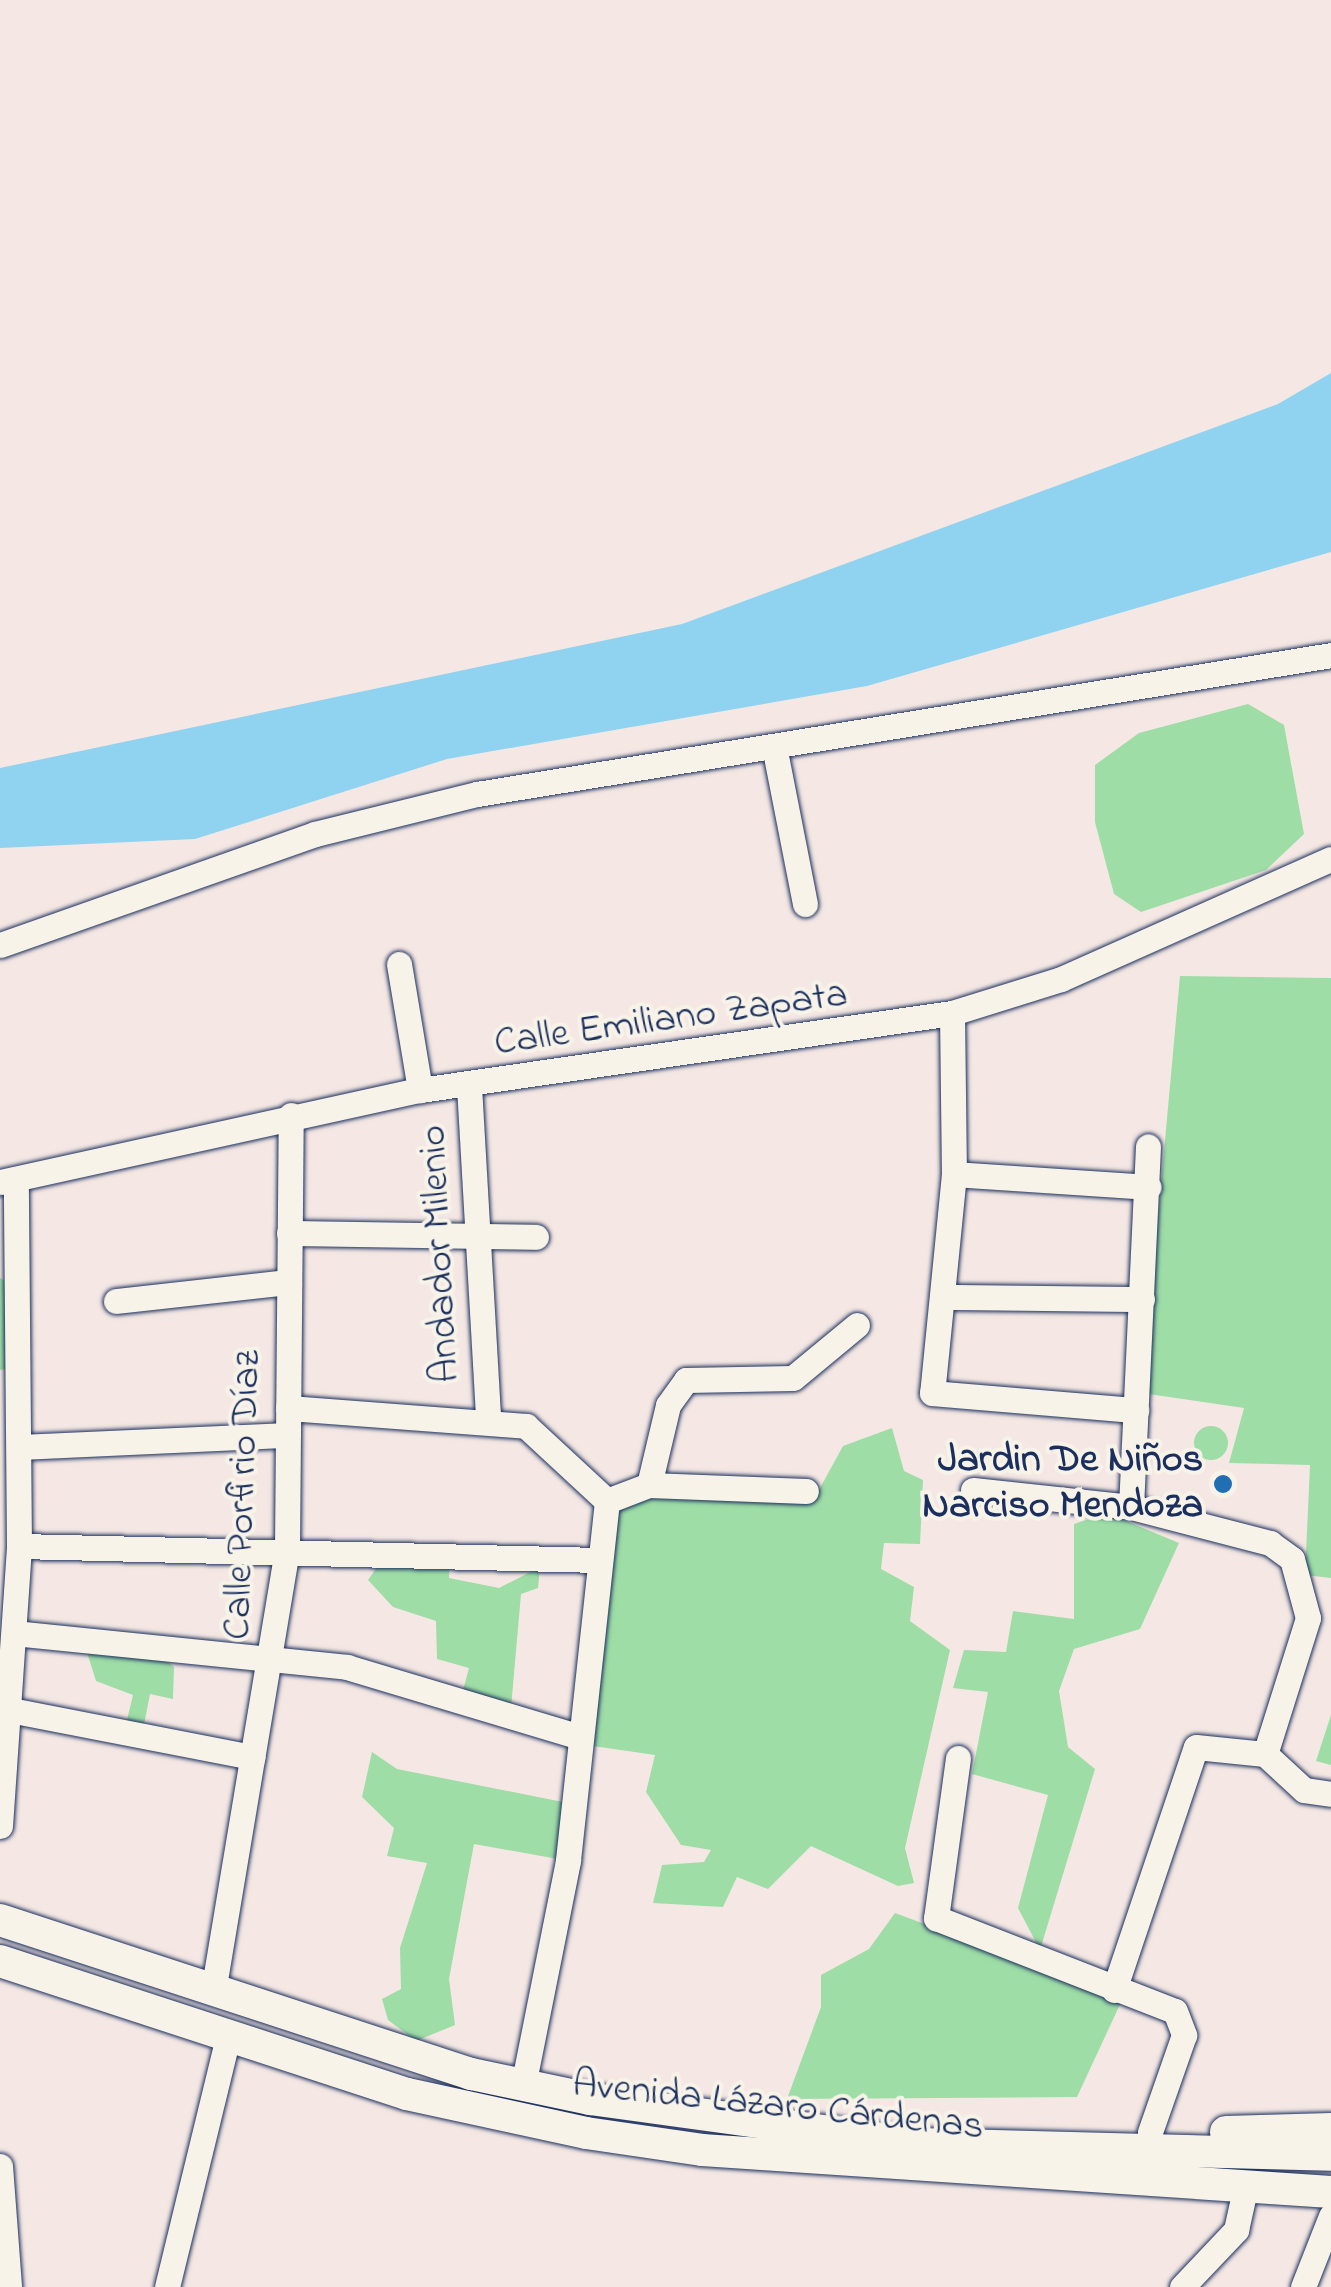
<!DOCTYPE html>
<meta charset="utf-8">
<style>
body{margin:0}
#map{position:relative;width:1331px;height:2287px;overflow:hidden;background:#f5e8e4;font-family:"Indie Flower",sans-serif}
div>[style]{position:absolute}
.green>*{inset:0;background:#9edda6}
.round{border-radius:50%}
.water>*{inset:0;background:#90d3f1}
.roads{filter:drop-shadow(0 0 2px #1b2f5e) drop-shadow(0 0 2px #1b2f5e)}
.minor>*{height:25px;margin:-12.5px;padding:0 12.5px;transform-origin:12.5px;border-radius:12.5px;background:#f7f3e8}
.major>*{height:32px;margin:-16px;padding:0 16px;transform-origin:16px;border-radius:16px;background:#f7f3e8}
.dots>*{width:28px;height:28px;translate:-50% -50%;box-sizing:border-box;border:5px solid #f7f3e8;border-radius:50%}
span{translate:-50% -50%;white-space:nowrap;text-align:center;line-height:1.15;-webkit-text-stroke:8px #f7f3e8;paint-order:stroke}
.street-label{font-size:40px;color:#1b2f5e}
.poi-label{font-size:40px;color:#1b2f5e;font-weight:700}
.right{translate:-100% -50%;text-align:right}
</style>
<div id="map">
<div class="green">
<div style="clip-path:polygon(1248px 704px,1284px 725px,1304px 834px,1266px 870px,1141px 912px,1114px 894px,1095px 822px,1095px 765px,1139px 733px)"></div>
<div style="clip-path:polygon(1180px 976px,1331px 978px,1331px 1578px,1305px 1575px,1310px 1465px,1229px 1463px,1244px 1408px,1142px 1393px)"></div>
<div style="clip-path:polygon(0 1278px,10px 1284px,15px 1367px,0 1370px)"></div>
<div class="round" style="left:1194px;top:1426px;width:34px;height:34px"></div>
<div style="clip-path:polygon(892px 1428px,904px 1471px,923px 1480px,920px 1544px,884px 1543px,881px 1569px,914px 1587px,910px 1621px,950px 1650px,905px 1848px,914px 1883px,898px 1886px,811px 1846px,768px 1889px,737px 1877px,723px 1907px,653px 1903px,662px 1865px,704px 1862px,711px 1850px,681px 1845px,646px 1792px,655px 1755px,586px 1745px,614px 1508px,651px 1494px,814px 1499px,843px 1446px)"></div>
<div style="clip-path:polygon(1107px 1513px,1179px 1543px,1140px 1629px,1074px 1649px,1059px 1691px,1068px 1747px,1095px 1769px,1040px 1950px,1018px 1908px,1048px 1795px,972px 1774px,988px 1692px,953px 1688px,964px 1650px,1006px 1652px,1013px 1611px,1074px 1619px,1074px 1524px)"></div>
<div style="clip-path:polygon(383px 1559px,450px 1562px,449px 1578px,499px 1588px,540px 1567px,538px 1588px,521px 1594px,511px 1708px,462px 1694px,469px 1668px,437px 1659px,436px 1621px,393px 1607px,368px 1580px)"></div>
<div style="clip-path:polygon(84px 1643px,156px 1653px,174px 1667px,173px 1699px,150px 1694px,143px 1730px,127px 1720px,133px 1695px,96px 1681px)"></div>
<div style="clip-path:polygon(1331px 1715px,1331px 1765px,1316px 1761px)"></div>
<div style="clip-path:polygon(372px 1752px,397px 1769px,563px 1802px,558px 1859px,474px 1844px,449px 1979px,455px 2025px,416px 2041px,388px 2020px,382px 1999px,401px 1989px,400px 1948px,427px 1863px,387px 1856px,394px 1828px,362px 1797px)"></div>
<div style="clip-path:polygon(895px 1913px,1123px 1998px,1077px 2097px,787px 2099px,821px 2007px,821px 1975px,869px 1949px)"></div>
</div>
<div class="water">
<div style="clip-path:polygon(1331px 373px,1331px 552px,867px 686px,447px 759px,195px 839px,0 848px,0 768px,682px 624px,1278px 404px)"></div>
</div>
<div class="roads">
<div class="minor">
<div style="left:775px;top:751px;width:156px;rotate:78.9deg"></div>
<div style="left:0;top:945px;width:334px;rotate:-19.4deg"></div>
<div style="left:315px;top:834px;width:167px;rotate:-13.9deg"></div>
<div style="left:477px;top:794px;width:865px;rotate:-9.24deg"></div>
<div style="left:399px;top:964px;width:128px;rotate:80.5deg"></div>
<div style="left:952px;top:1013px;width:161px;rotate:89.3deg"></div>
<div style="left:954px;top:1174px;width:220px;rotate:95.7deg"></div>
<div style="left:932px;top:1393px;width:205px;rotate:4.8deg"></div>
<div style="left:469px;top:1086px;width:332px;rotate:86.7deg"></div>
<div style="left:954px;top:1174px;width:195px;rotate:3.8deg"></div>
<div style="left:0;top:1182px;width:430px;rotate:-12.4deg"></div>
<div style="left:420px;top:1090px;width:538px;rotate:-8.24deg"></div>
<div style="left:952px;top:1013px;width:114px;rotate:-17.3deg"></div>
<div style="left:1061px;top:979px;width:295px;rotate:-24deg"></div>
<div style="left:289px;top:1233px;width:247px;rotate:0.9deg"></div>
<div style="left:946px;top:1297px;width:196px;rotate:0.6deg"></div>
<div style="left:116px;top:1301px;width:174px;rotate:-6.3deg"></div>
<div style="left:288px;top:1408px;width:239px;rotate:4.3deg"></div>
<div style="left:526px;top:1426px;width:110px;rotate:42.8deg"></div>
<div style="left:21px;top:1447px;width:266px;rotate:-2.6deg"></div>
<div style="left:649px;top:1485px;width:157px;rotate:2.2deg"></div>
<div style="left:973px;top:1490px;width:159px;rotate:6.1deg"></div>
<div style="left:1131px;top:1507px;width:144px;rotate:14.5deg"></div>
<div style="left:1270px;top:1543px;width:27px;rotate:36deg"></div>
<div style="left:1292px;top:1559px;width:61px;rotate:74.8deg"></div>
<div style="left:1308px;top:1618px;width:143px;rotate:107.5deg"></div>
<div style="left:607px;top:1501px;width:45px;rotate:-20.9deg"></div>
<div style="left:649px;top:1485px;width:82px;rotate:-76.6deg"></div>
<div style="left:668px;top:1405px;width:31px;rotate:-54deg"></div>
<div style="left:686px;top:1380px;width:107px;rotate:-1.1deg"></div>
<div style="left:793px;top:1378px;width:83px;rotate:-39.6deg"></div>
<div style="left:1131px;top:1507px;width:361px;rotate:-87.3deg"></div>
<div style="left:19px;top:1546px;width:581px;rotate:1.38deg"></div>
<div style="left:14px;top:1633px;width:335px;rotate:5.8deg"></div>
<div style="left:347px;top:1667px;width:244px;rotate:16.7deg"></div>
<div style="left:10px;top:1710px;width:247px;rotate:11deg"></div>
<div style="left:958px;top:1758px;width:162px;rotate:97.8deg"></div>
<div style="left:936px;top:1918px;width:256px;rotate:21.3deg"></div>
<div style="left:1175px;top:2011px;width:26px;rotate:69deg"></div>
<div style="left:1184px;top:2035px;width:103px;rotate:109.3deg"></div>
<div style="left:0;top:1826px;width:281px;rotate:-86.1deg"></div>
<div style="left:19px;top:1546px;width:367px;rotate:-90.5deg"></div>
<div style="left:1114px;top:1990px;width:256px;rotate:-71.4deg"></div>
<div style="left:1196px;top:1747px;width:69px;rotate:5.8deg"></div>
<div style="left:1265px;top:1754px;width:53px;rotate:42.7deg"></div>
<div style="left:1304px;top:1790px;width:27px;rotate:8deg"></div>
<div style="left:213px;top:1992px;width:450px;rotate:-80.5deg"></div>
<div style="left:287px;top:1548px;width:433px;rotate:-89.5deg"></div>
<div style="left:523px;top:2086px;width:230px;rotate:-78.7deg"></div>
<div style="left:568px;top:1860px;width:361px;rotate:-83.8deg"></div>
<div style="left:0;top:2166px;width:121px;rotate:85.7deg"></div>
<div style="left:167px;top:2287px;width:257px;rotate:-76.3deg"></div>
<div style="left:1182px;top:2287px;width:79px;rotate:-46.5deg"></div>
<div style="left:1236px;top:2230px;width:46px;rotate:-77.5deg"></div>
<div style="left:1303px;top:2287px;width:76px;rotate:-68.5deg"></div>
</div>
<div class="major">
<div style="left:0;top:1920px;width:496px;rotate:18.1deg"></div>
<div style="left:471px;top:2074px;width:122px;rotate:11.9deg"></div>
<div style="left:590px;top:2099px;width:330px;rotate:7.8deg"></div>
<div style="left:917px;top:2144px;width:414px;rotate:1.5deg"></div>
<div style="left:0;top:1961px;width:428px;rotate:18.1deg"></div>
<div style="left:407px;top:2094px;width:183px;rotate:12.3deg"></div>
<div style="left:586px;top:2133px;width:117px;rotate:8.3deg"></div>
<div style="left:702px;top:2150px;width:630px;rotate:3.82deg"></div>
<div style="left:1226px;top:2132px;width:105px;rotate:-1.6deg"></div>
</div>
</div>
<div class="dots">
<div style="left:1223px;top:1484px;background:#1f6fb2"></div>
</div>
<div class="street-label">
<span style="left:671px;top:1020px;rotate:-8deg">Calle Emiliano Zapata</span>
<span style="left:441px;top:1254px;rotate:-93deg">Andador Milenio</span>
<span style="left:244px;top:1495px;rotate:-88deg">Calle Porfirio Díaz</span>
<span style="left:778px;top:2107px;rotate:6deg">Avenida Lázaro Cárdenas</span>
</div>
<div class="poi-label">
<span class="right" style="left:1203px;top:1484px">Jardin De Niños<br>Narciso Mendoza</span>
</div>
</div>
